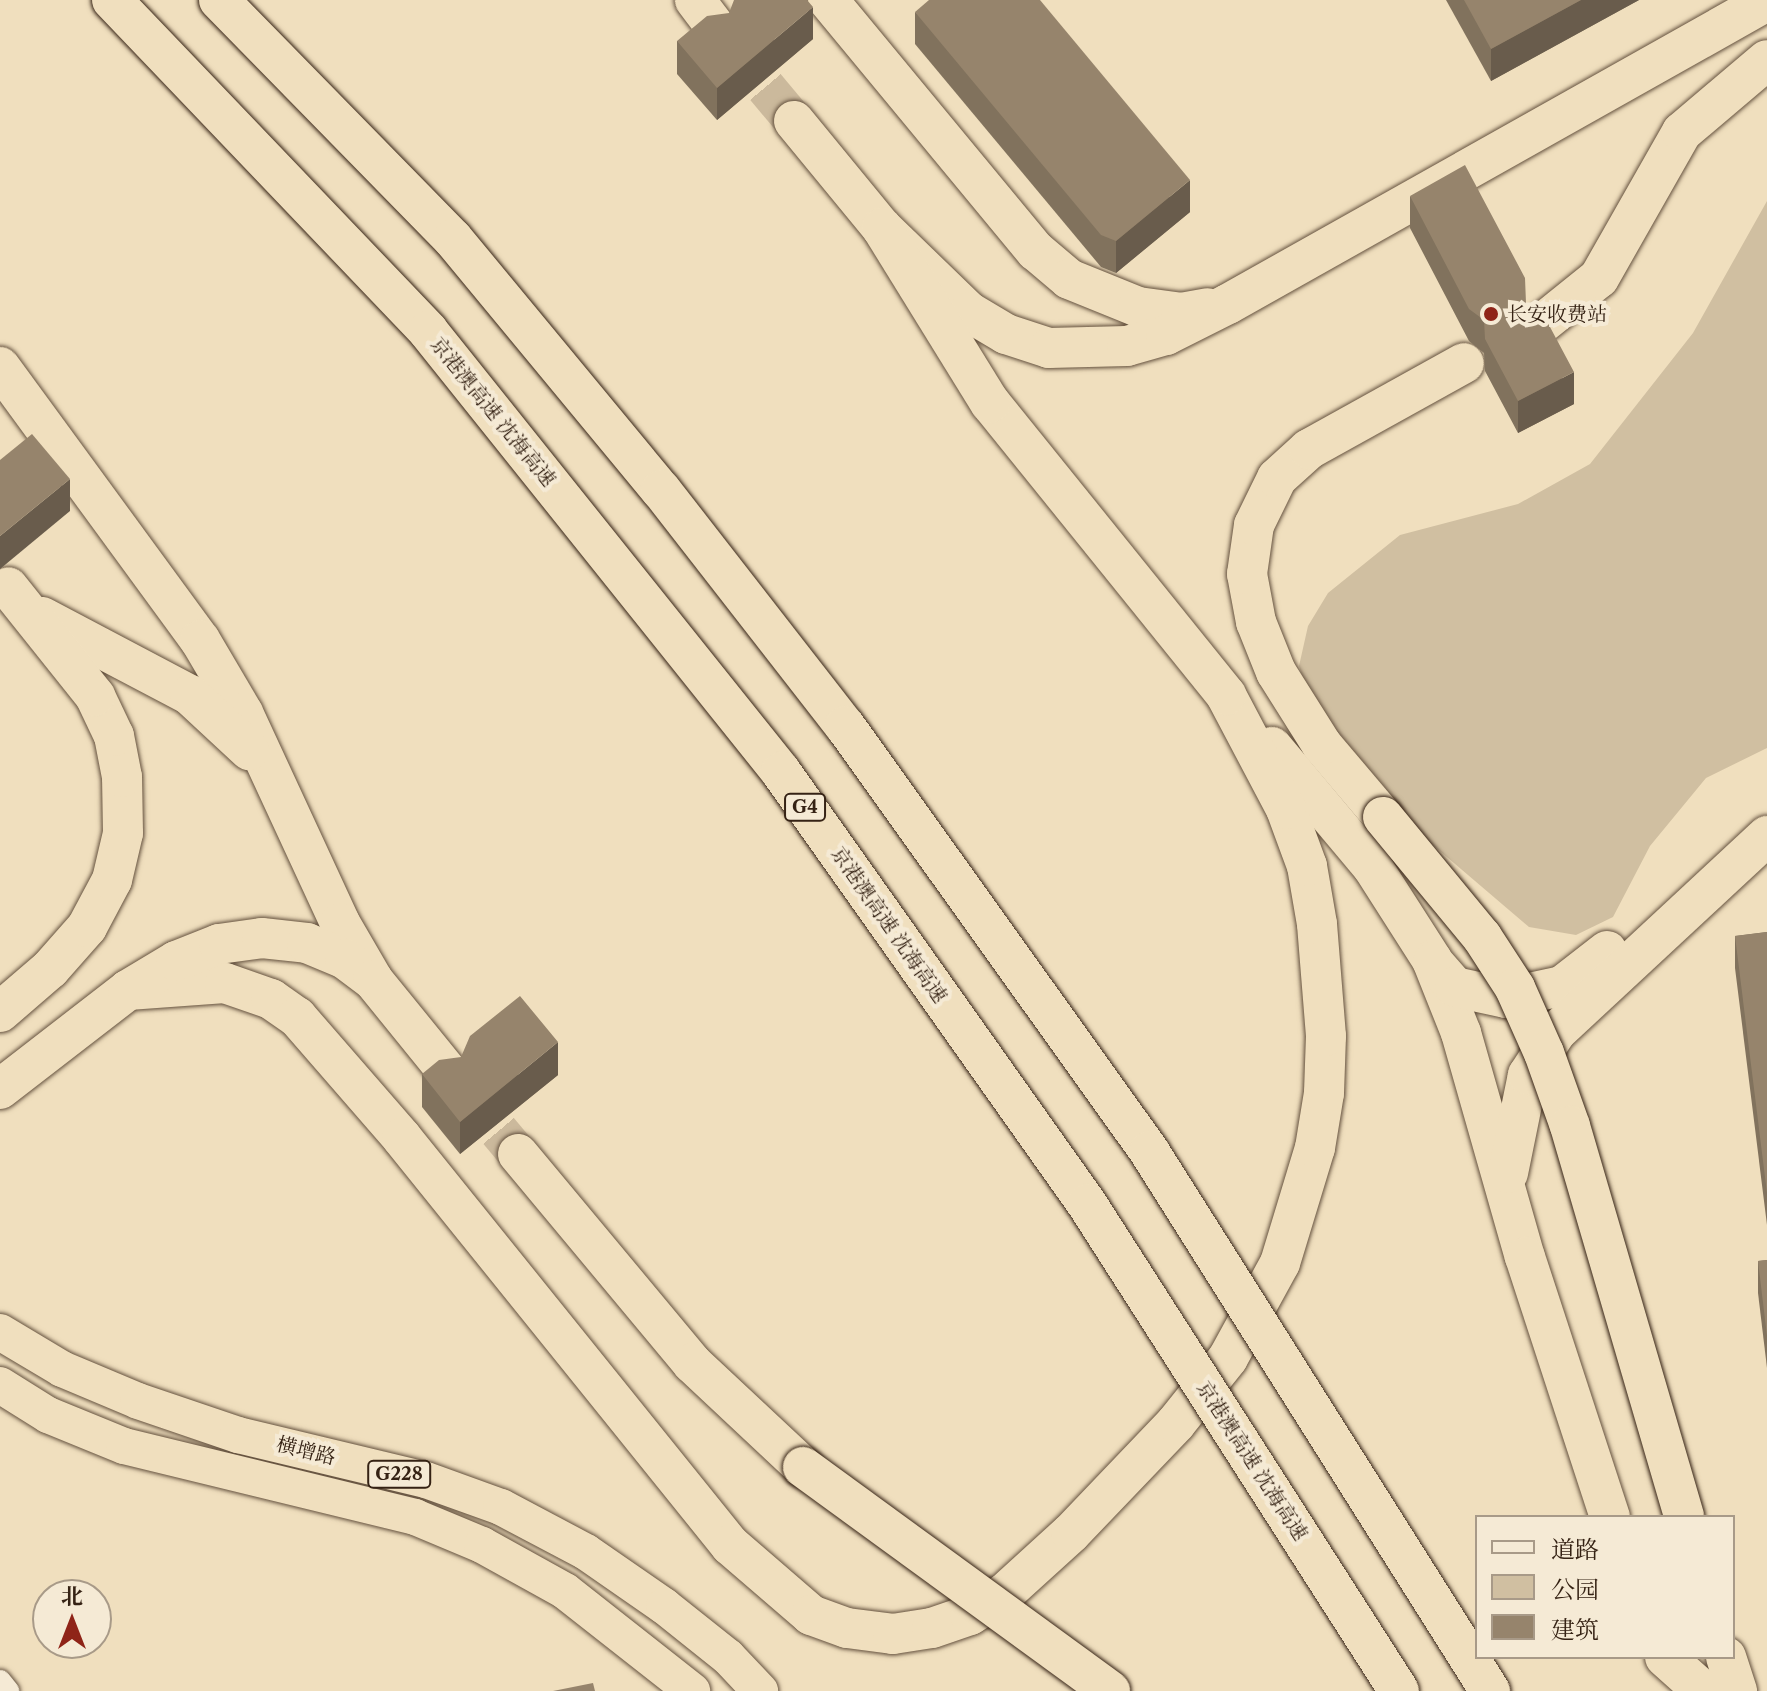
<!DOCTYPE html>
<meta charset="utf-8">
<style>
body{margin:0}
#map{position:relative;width:1767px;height:1691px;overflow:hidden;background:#f0dfbe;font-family:"Libre Caslon Text","Noto Serif SC",serif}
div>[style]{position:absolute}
.green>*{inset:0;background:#d0bfa1}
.motorway-tunnel>*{height:40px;margin-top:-20px;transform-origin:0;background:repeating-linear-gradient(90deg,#cbb99c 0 40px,transparent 0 60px)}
.roads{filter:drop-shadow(0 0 2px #64513e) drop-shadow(0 0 2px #64513e)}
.minor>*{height:22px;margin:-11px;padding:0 11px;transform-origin:11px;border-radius:11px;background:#f5ead5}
.trunk>*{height:36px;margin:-18px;padding:0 18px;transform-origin:18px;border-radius:18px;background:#f0dfbe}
.motorway>*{height:40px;margin:-20px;padding:0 20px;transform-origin:20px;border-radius:20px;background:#f0dfbe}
.bridges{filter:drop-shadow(0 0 2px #352214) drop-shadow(0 0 2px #352214)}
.motorway-bridge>*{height:40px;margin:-20px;padding:0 20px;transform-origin:20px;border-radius:20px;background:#f0dfbe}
.wall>*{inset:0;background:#81725d}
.shaded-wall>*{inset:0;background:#695c4c}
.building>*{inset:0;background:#96846c}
.dots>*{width:22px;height:22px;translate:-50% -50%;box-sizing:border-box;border:4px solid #f5ead5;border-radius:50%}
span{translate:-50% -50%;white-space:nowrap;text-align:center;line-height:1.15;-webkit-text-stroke:8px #f5ead5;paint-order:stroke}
.shield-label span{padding:2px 6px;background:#f5ead5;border:2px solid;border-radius:6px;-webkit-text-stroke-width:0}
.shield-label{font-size:18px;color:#352214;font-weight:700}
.poi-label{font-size:20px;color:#352214}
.left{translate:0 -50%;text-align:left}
.street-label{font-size:20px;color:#352214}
.legend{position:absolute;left:1475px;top:1515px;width:260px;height:144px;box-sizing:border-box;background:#f5ead5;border:2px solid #a89a88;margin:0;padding:10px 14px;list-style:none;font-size:24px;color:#352214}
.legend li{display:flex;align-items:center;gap:16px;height:40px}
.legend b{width:40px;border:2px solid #a89a88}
.north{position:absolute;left:32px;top:1579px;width:80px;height:80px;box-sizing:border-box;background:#f5ead5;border:2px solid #a89a88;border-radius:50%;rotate:0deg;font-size:22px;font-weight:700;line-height:32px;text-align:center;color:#352214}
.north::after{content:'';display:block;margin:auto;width:28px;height:36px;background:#8f2418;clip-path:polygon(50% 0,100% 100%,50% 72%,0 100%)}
</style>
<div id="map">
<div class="green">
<div style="clip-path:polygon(1767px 201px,1767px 748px,1706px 778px,1650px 846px,1613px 917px,1576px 935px,1529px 927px,1400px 817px,1312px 709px,1299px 666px,1308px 626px,1328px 593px,1400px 535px,1518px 504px,1590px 464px,1693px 333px)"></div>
</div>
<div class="motorway-tunnel">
<div style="left:727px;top:41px;width:104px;rotate:50.1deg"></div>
<div style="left:460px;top:1085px;width:90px;rotate:50deg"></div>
</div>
<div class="roads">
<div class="minor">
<div style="left:0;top:1681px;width:13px;rotate:51deg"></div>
</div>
<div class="trunk">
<div style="left:0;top:1332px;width:72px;rotate:30.8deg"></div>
<div style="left:62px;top:1369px;width:82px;rotate:22.8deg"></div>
<div style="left:138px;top:1401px;width:106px;rotate:18.8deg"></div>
<div style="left:238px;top:1435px;width:193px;rotate:13.5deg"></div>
<div style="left:426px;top:1480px;width:80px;rotate:19.8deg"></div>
<div style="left:501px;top:1507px;width:96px;rotate:27.9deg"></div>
<div style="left:586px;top:1552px;width:95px;rotate:34.7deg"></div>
<div style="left:664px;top:1606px;width:82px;rotate:38.6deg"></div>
<div style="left:728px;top:1657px;width:47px;rotate:46.7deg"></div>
<div style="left:0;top:1385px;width:57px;rotate:32deg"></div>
<div style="left:48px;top:1415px;width:82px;rotate:22.2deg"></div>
<div style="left:124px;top:1446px;width:300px;rotate:13.7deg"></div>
<div style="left:415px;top:1517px;width:73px;rotate:22.7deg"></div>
<div style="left:482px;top:1545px;width:95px;rotate:29deg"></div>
<div style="left:565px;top:1591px;width:162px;rotate:38.2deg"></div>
</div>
<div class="motorway">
<div style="left:695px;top:0;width:34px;rotate:53deg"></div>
<div style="left:828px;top:0;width:326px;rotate:50.4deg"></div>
<div style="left:1036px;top:251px;width:43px;rotate:40.3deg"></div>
<div style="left:1069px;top:279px;width:74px;rotate:22.1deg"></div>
<div style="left:1138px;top:307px;width:43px;rotate:7.9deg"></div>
<div style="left:1181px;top:313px;width:27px;rotate:-10deg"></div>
<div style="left:794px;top:121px;width:139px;rotate:50.6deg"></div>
<div style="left:882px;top:228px;width:121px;rotate:44deg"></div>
<div style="left:969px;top:312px;width:43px;rotate:30.7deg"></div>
<div style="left:1006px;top:334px;width:45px;rotate:18deg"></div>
<div style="left:1049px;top:348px;width:78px;rotate:-1.5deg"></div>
<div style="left:1127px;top:346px;width:41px;rotate:-15.8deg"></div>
<div style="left:1166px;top:335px;width:69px;rotate:-26.6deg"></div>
<div style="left:1228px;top:304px;width:618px;rotate:-29.34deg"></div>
<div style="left:1544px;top:322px;width:70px;rotate:-38.7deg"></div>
<div style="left:1599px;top:278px;width:168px;rotate:-60.4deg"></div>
<div style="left:1682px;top:132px;width:111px;rotate:-40.3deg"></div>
<div style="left:0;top:367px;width:338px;rotate:53.8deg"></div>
<div style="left:200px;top:640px;width:85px;rotate:59.5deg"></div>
<div style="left:243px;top:713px;width:231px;rotate:65.2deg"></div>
<div style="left:340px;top:923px;width:66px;rotate:59.9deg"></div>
<div style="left:42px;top:617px;width:167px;rotate:27.8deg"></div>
<div style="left:190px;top:695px;width:81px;rotate:43deg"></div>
<div style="left:1272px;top:747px;width:155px;rotate:50deg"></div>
<div style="left:1372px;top:866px;width:112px;rotate:57.4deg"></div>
<div style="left:1432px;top:960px;width:79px;rotate:68.3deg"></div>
<div style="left:1461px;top:1033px;width:233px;rotate:74.1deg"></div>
<div style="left:1525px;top:1257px;width:274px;rotate:71.9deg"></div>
<div style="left:1383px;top:817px;width:94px;rotate:-130.3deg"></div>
<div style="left:1322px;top:745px;width:86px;rotate:-122.2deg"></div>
<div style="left:1276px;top:672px;width:54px;rotate:-111.8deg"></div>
<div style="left:1256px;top:622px;width:49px;rotate:-100.6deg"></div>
<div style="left:1247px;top:574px;width:49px;rotate:-81.9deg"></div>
<div style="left:1254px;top:525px;width:52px;rotate:-63.9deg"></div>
<div style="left:1277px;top:478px;width:43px;rotate:-42.2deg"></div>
<div style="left:1309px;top:449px;width:177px;rotate:-29deg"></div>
<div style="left:1433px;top:962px;width:33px;rotate:49deg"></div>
<div style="left:1455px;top:987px;width:52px;rotate:12.2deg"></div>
<div style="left:1506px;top:998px;width:57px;rotate:-12.1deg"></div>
<div style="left:1562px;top:986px;width:57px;rotate:-37.9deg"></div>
<div style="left:128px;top:990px;width:97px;rotate:-4.1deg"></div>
<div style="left:225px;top:983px;width:49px;rotate:19.2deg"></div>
<div style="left:271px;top:999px;width:32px;rotate:35deg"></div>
<div style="left:297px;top:1017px;width:160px;rotate:49deg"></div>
<div style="left:402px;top:1138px;width:523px;rotate:51.13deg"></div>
<div style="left:730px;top:1545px;width:107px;rotate:40.8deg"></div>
<div style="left:811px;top:1615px;width:38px;rotate:20deg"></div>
<div style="left:847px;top:1628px;width:46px;rotate:7.4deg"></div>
<div style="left:893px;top:1634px;width:39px;rotate:-9deg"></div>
<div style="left:932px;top:1628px;width:40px;rotate:-18.9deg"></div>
<div style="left:970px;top:1615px;width:41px;rotate:-32.2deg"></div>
<div style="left:1005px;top:1593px;width:89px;rotate:-42.3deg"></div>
<div style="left:1071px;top:1533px;width:152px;rotate:-46.3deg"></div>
<div style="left:1176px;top:1423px;width:83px;rotate:-51.3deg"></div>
<div style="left:1228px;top:1358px;width:108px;rotate:-61.3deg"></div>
<div style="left:1280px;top:1263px;width:120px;rotate:-73.1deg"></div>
<div style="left:1315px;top:1148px;width:56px;rotate:-80.7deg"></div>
<div style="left:1324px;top:1093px;width:57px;rotate:-88deg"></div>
<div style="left:1326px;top:1036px;width:112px;rotate:-94.6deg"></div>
<div style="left:1317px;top:924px;width:59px;rotate:-99.8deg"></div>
<div style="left:1307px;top:866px;width:61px;rotate:-110.2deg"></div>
<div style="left:1286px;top:809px;width:129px;rotate:-117.8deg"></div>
<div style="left:1226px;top:695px;width:375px;rotate:-128.9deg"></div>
<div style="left:990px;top:403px;width:206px;rotate:-121.7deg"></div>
<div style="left:0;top:1012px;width:66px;rotate:-40.7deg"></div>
<div style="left:50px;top:969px;width:56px;rotate:-48.6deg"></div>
<div style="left:87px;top:927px;width:53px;rotate:-62deg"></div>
<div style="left:112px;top:880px;width:48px;rotate:-76.8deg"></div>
<div style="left:123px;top:833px;width:56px;rotate:-91deg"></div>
<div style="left:122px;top:777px;width:42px;rotate:-101deg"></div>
<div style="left:114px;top:736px;width:44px;rotate:-115.4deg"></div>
<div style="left:95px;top:696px;width:139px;rotate:-128.6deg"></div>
<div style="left:0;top:1089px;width:162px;rotate:-37.7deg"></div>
<div style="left:128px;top:990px;width:56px;rotate:-31.1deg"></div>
<div style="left:176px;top:961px;width:46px;rotate:-21.6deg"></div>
<div style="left:219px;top:944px;width:43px;rotate:-7.9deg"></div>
<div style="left:262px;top:938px;width:45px;rotate:6.3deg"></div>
<div style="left:307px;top:943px;width:41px;rotate:22.8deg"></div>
<div style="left:345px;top:959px;width:35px;rotate:37deg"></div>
<div style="left:373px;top:980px;width:117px;rotate:50.9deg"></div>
<div style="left:518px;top:1154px;width:272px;rotate:50.2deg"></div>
<div style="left:692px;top:1363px;width:152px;rotate:43.1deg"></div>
<div style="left:1508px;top:1173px;width:100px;rotate:-78.5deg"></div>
<div style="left:1528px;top:1075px;width:51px;rotate:-56.9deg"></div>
<div style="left:1556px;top:1032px;width:288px;rotate:-42.9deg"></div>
<div style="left:1665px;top:1657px;width:51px;rotate:41.8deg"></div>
<div style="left:1726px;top:1657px;width:36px;rotate:72deg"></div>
</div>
</div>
<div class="bridges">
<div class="motorway-bridge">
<div style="left:112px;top:0;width:458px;rotate:46.3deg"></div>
<div style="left:428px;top:331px;width:565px;rotate:51.32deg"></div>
<div style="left:781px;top:772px;width:529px;rotate:54.69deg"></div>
<div style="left:1087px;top:1204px;width:578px;rotate:57.35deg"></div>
<div style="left:219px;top:0;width:334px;rotate:45.6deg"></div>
<div style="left:453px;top:239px;width:326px;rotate:50.4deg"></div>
<div style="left:661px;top:490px;width:299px;rotate:52.1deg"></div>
<div style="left:845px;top:726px;width:523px;rotate:54.42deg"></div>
<div style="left:1149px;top:1151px;width:639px;rotate:57.73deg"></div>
<div style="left:1383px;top:817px;width:156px;rotate:50.5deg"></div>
<div style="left:1482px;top:937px;width:61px;rotate:57.1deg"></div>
<div style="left:1515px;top:988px;width:71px;rotate:66deg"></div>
<div style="left:1544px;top:1053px;width:77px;rotate:70.4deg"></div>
<div style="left:1570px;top:1126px;width:407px;rotate:73.7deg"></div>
<div style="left:803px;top:1467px;width:380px;rotate:36.1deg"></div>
</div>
</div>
<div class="wall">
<div style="clip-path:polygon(1446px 0,1639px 0,1491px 81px)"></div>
<div style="clip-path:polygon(915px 12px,1190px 212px,1116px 273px,1101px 267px,915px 44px)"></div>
<div style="clip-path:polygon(813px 39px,717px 120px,677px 74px,677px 41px)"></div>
<div style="clip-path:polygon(1410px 196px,1526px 303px,1574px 404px,1518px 433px,1485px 371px,1484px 353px,1469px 341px,1410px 228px)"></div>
<div style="clip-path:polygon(1767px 932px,1767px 1225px,1735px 968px,1735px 936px)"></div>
<div style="clip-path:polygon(422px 1074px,558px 1075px,460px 1154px,422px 1107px)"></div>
<div style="clip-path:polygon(1767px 1260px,1767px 1368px,1758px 1293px,1758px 1261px)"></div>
</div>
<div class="shaded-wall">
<div style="clip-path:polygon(1581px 0,1639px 0,1491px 81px,1491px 49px)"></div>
<div style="clip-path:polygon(813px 7px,813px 39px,717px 120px,717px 88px)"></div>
<div style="clip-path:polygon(1190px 180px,1190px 212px,1116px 273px,1116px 241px)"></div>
<div style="clip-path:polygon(1574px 372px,1574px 404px,1518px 433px,1518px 401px)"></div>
<div style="clip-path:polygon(70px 479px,70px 511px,0 569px,0 536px)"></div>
<div style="clip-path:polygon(558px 1042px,558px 1075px,460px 1154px,460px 1122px)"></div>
</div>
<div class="building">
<div style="clip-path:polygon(734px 0,807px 0,813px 7px,717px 88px,677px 41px,707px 16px,729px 13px)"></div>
<div style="clip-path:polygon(929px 0,1040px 0,1190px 180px,1116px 241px,1101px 235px,915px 12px)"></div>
<div style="clip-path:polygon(1464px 0,1581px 0,1491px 49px)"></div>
<div style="clip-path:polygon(1465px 165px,1525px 278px,1526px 303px,1542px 312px,1574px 372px,1518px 401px,1485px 339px,1484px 320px,1469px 309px,1410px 196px)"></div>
<div style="clip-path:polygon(32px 434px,70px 479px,0 536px,0 460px)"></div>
<div style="clip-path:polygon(1767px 932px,1767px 1193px,1735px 936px)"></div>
<div style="clip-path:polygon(520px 996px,558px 1042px,460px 1122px,422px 1074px,439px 1060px,461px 1057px,470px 1036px)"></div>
<div style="clip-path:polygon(1767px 1260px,1767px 1336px,1758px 1261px)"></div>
<div style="clip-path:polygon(593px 1683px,595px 1691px,553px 1691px)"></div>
</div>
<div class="dots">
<div style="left:1491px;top:314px;background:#8f2418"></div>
</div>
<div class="shield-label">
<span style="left:805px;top:807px">G4</span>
<span style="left:399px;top:1474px">G228</span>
</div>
<div class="poi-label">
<span class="left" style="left:1507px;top:314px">长安收费站</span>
</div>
<div class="street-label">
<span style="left:493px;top:412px;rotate:51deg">京港澳高速 沈海高速</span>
<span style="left:889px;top:925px;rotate:55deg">京港澳高速 沈海高速</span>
<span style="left:306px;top:1451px;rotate:14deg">横增路</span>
<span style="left:1252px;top:1461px;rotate:57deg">京港澳高速 沈海高速</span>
</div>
<ul class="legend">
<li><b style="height:10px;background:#f5ead5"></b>道路</li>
<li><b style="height:22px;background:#d0bfa1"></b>公园</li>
<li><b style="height:22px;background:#96846c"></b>建筑</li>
</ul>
<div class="north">北</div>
</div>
